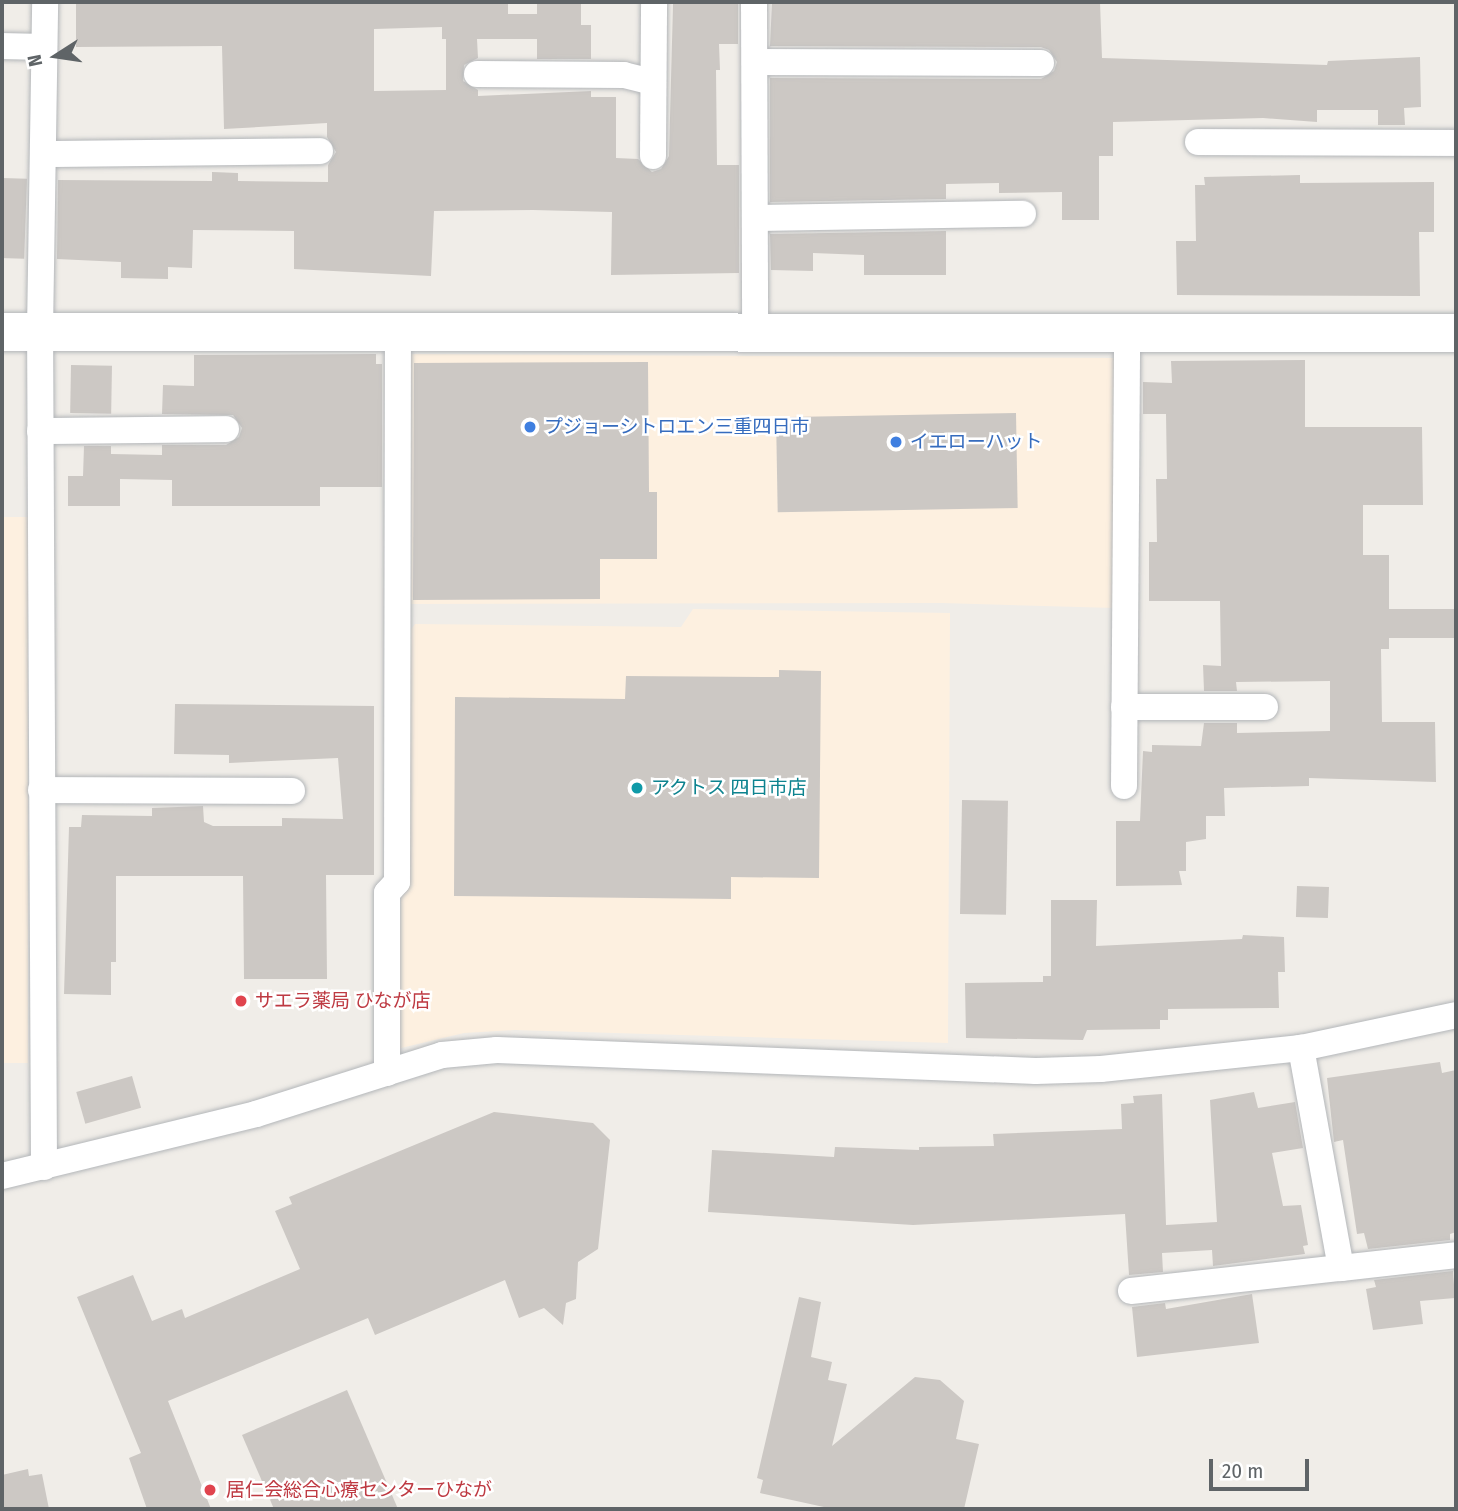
<!DOCTYPE html>
<meta charset="utf-8">
<style>
body{margin:0}
#map{position:relative;width:1458px;height:1511px;overflow:hidden;background:#f0ede8;font-family:"Fira Sans Condensed","Noto Sans JP",sans-serif}
div>[style]{position:absolute}
.commercial>*{inset:0;background:#fdf0e0;transform-origin:0 0}
.building>*{inset:0;background:#ccc8c4;transform-origin:0 0}
.roads{filter:drop-shadow(0 0 2px #b3b6b9) drop-shadow(0 0 2px #b3b6b9)}
.street>*{height:26px;margin:-13px;padding:0 13px;transform-origin:13px;border-radius:13px;background:#fff}
.secondary>*{height:38px;margin:-19px;padding:0 19px;transform-origin:19px;border-radius:19px;background:#fff}
.dots>*{width:19px;height:19px;translate:-50% -50%;box-sizing:border-box;border:4px solid #fff;border-radius:50%}
span{translate:-50% -50%;white-space:nowrap;text-align:center;line-height:1.15;-webkit-text-stroke:5px #fff;paint-order:stroke}
.shop-label{font-size:19px;color:#366cbe}
.left{translate:0 -50%;text-align:left}
.culture-label{font-size:19px;color:#0d838f}
.health-label{font-size:19px;color:#be3a42}
.frame{position:absolute;inset:0;border:4px solid #5f6467;pointer-events:none}
.north{position:absolute;left:21px;top:21px;width:70px;height:70px;-webkit-text-stroke:5px #fff;paint-order:stroke;rotate:258deg;font-size:19px;font-weight:700;line-height:28px;text-align:center;color:#5f6467}
.north::after{content:'';display:block;margin:auto;width:24px;height:32px;background:#5f6467;clip-path:polygon(50% 0,100% 100%,50% 72%,0 100%)}
.scale{position:absolute;left:1209px;top:1459px;width:100px;height:32px;box-sizing:border-box;border:4px solid #5f6467;border-top:0;padding-left:9px;font-size:21px;line-height:24px;white-space:nowrap;color:#5f6467;-webkit-text-stroke:5px #fff;paint-order:stroke}
</style>
<div id="map">
<div class="commercial">
<div style="clip-path:polygon(407px 354px,1115px 358px,1115px 608px,942px 603px,407px 604px)"></div>
<div style="left:2px;top:517px;width:26px;height:546px"></div>
<div style="clip-path:polygon(693px 609px,950px 613px,948px 1043px,515px 1030px,464px 1033px,397px 1049px,408px 634px,415px 624px,681px 627px)"></div>
</div>
<div class="building">
<div style="clip-path:polygon(evenodd,76px 2px,508px 3px,508px 14px,537px 14px,537px 2px,581px 2px,581px 25px,591px 25px,591px 59px,537px 59px,537px 39px,477px 39px,478px 58px,464px 65px,463px 81px,478px 90px,478px 96px,591px 91px,591px 97px,616px 97px,616px 158px,638px 159px,652px 172px,661px 169px,669px 156px,673px 4px,738px 4px,738px 44px,719px 44px,720px 70px,716px 70px,717px 165px,739px 165px,739px 273px,611px 275px,612px 212px,533px 210px,434px 211px,431px 276px,294px 269px,294px 231px,193px 230px,192px 268px,168px 267px,168px 279px,121px 278px,121px 262px,57px 259px,58px 180px,212px 181px,212px 172px,238px 173px,238px 181px,328px 182px,328px 165px,336px 152px,327px 137px,327px 123px,224px 129px,222px 46px,76px 47px,76px 2px,442px 27px,442px 39px,446px 39px,446px 90px,374px 91px,374px 29px,442px 27px)"></div>
<div style="clip-path:polygon(772px 2px,1100px 2px,1102px 58px,1327px 65px,1328px 61px,1420px 57px,1421px 107px,1404px 108px,1405px 125px,1378px 125px,1378px 110px,1317px 110px,1317px 122px,1263px 118px,1113px 122px,1113px 156px,1099px 156px,1099px 220px,1062px 220px,1062px 192px,999px 193px,999px 183px,946px 184px,946px 199px,770px 202px,770px 78px,1041px 79px,1054px 71px,1057px 62px,1049px 50px,1041px 47px,770px 46px)"></div>
<div style="clip-path:polygon(1300px 175px,1300px 183px,1434px 182px,1434px 232px,1419px 232px,1420px 296px,1177px 295px,1176px 241px,1196px 241px,1195px 185px,1205px 185px,1204px 177px)"></div>
<div style="left:2px;top:178px;width:25px;height:80px;rotate:2deg"></div>
<div style="clip-path:polygon(946px 231px,946px 275px,864px 275px,864px 255px,813px 253px,813px 271px,771px 270px,770px 234px)"></div>
<div style="clip-path:polygon(376px 354px,376px 364px,382px 364px,382px 487px,320px 487px,320px 506px,172px 506px,172px 480px,120px 479px,120px 506px,68px 506px,68px 476px,83px 476px,84px 446px,111px 446px,111px 454px,162px 455px,162px 445px,226px 445px,239px 437px,242px 428px,233px 415px,162px 414px,163px 385px,194px 386px,194px 355px)"></div>
<div style="clip-path:polygon(1305px 360px,1305px 427px,1422px 427px,1423px 505px,1363px 505px,1363px 555px,1389px 555px,1389px 609px,1456px 609px,1456px 638px,1389px 638px,1389px 649px,1381px 649px,1382px 722px,1435px 722px,1436px 782px,1309px 778px,1309px 786px,1224px 788px,1225px 816px,1206px 816px,1206px 839px,1186px 842px,1186px 871px,1179px 871px,1182px 885px,1116px 886px,1116px 821px,1140px 821px,1143px 751px,1152px 752px,1152px 745px,1201px 746px,1204px 723px,1237px 723px,1237px 733px,1330px 731px,1330px 681px,1236px 682px,1237px 691px,1204px 691px,1203px 665px,1221px 666px,1220px 601px,1149px 601px,1149px 542px,1157px 542px,1156px 479px,1167px 479px,1166px 414px,1143px 414px,1143px 382px,1172px 383px,1171px 361px)"></div>
<div style="clip-path:polygon(648px 362px,649px 492px,657px 492px,657px 559px,600px 559px,600px 599px,413px 600px,414px 363px)"></div>
<div style="left:71px;top:365px;width:41px;height:48px;rotate:1deg"></div>
<div style="left:1016px;top:413px;width:95px;height:240px;rotate:89deg"></div>
<div style="clip-path:polygon(779px 670px,821px 671px,819px 878px,731px 877px,731px 899px,454px 896px,455px 697px,625px 699px,626px 676px,779px 677px)"></div>
<div style="clip-path:polygon(175px 704px,374px 706px,374px 875px,326px 875px,327px 979px,244px 979px,243px 876px,116px 876px,116px 962px,111px 962px,111px 995px,64px 994px,69px 827px,81px 827px,82px 815px,152px 816px,152px 808px,203px 806px,204px 822px,213px 826px,282px 826px,282px 818px,343px 819px,338px 758px,229px 763px,229px 755px,174px 754px)"></div>
<div style="left:962px;top:800px;width:46px;height:114px;rotate:1deg"></div>
<div style="left:1297px;top:886px;width:32px;height:31px;rotate:2deg"></div>
<div style="clip-path:polygon(1051px 900px,1097px 900px,1096px 946px,1242px 939px,1243px 935px,1284px 937px,1285px 972px,1278px 972px,1279px 1008px,1168px 1009px,1168px 1020px,1160px 1020px,1160px 1029px,1087px 1030px,1083px 1040px,966px 1038px,965px 983px,1043px 982px,1043px 976px,1051px 976px)"></div>
<div style="clip-path:polygon(1440px 1062px,1442px 1073px,1456px 1070px,1456px 1232px,1450px 1234px,1450px 1240px,1368px 1249px,1364px 1233px,1357px 1234px,1343px 1140px,1334px 1142px,1327px 1078px)"></div>
<div style="left:132px;top:1076px;width:33px;height:58px;rotate:74deg"></div>
<div style="clip-path:polygon(1254px 1092px,1258px 1108px,1295px 1102px,1303px 1148px,1272px 1153px,1283px 1206px,1301px 1205px,1308px 1245px,1303px 1246px,1305px 1254px,1213px 1266px,1212px 1250px,1162px 1253px,1163px 1272px,1129px 1275px,1125px 1214px,913px 1225px,708px 1212px,712px 1150px,834px 1157px,835px 1147px,919px 1150px,919px 1147px,994px 1146px,993px 1134px,1122px 1129px,1121px 1104px,1134px 1103px,1133px 1096px,1162px 1094px,1166px 1225px,1217px 1222px,1210px 1100px)"></div>
<div style="clip-path:polygon(494px 1112px,593px 1123px,610px 1140px,598px 1249px,578px 1262px,576px 1299px,566px 1303px,563px 1325px,544px 1308px,519px 1318px,505px 1280px,375px 1335px,368px 1318px,168px 1401px,211px 1509px,147px 1509px,129px 1458px,141px 1453px,77px 1297px,133px 1275px,152px 1321px,182px 1309px,185px 1318px,300px 1269px,275px 1211px,292px 1204px,289px 1197px)"></div>
<div style="clip-path:polygon(1453px 1271px,1455px 1298px,1420px 1301px,1423px 1324px,1373px 1330px,1366px 1289px,1376px 1287px,1374px 1280px)"></div>
<div style="clip-path:polygon(1252px 1294px,1259px 1343px,1137px 1357px,1132px 1307px,1165px 1303px,1166px 1309px)"></div>
<div style="clip-path:polygon(799px 1297px,821px 1302px,811px 1357px,832px 1362px,828px 1380px,847px 1384px,832px 1446px,915px 1377px,940px 1380px,964px 1401px,956px 1439px,979px 1444px,964px 1509px,833px 1509px,760px 1493px,763px 1480px,757px 1478px)"></div>
<div style="clip-path:polygon(347px 1390px,398px 1509px,274px 1509px,242px 1435px)"></div>
<div style="clip-path:polygon(28px 1469px,29px 1476px,42px 1474px,49px 1509px,2px 1509px,2px 1475px)"></div>
</div>
<div class="roads">
<div class="street">
<div style="left:754px;top:2px;width:332px;rotate:89.8deg"></div>
<div style="left:2px;top:46px;width:42px;rotate:1.4deg"></div>
<div style="left:755px;top:62px;width:286px;rotate:0.2deg"></div>
<div style="left:477px;top:74px;width:147px;rotate:0.4deg"></div>
<div style="left:624px;top:75px;width:30px;rotate:14deg"></div>
<div style="left:1198px;top:142px;width:258px;rotate:0.2deg"></div>
<div style="left:43px;top:154px;width:277px;rotate:-0.6deg"></div>
<div style="left:653px;top:156px;width:154px;rotate:-89.6deg"></div>
<div style="left:755px;top:218px;width:268px;rotate:-0.9deg"></div>
<div style="left:40px;top:431px;width:186px;rotate:-0.6deg"></div>
<div style="left:1124px;top:707px;width:141px"></div>
<div style="left:1124px;top:786px;width:452px;rotate:-89.6deg"></div>
<div style="left:41px;top:790px;width:251px;rotate:0.2deg"></div>
<div style="left:387px;top:1073px;width:180px;rotate:-90deg"></div>
<div style="left:387px;top:893px;width:15px;rotate:-48deg"></div>
<div style="left:397px;top:882px;width:550px;rotate:-89.9deg"></div>
<div style="left:44px;top:1167px;width:836px;rotate:-90.27deg"></div>
<div style="left:40px;top:331px;width:329px;rotate:-89.1deg"></div>
<div style="left:2px;top:1176px;width:261px;rotate:-13.7deg"></div>
<div style="left:256px;top:1114px;width:195px;rotate:-17.6deg"></div>
<div style="left:442px;top:1055px;width:55px;rotate:-5.2deg"></div>
<div style="left:497px;top:1050px;width:539px;rotate:2.23deg"></div>
<div style="left:1036px;top:1071px;width:65px;rotate:-1.8deg"></div>
<div style="left:1101px;top:1069px;width:201px;rotate:-6deg"></div>
<div style="left:1301px;top:1048px;width:158px;rotate:-12deg"></div>
<div style="left:1341px;top:1268px;width:116px;rotate:-6.4deg"></div>
<div style="left:1131px;top:1291px;width:211px;rotate:-6.3deg"></div>
<div style="left:1341px;top:1268px;width:224px;rotate:-100.3deg"></div>
</div>
<div class="secondary">
<div style="left:2px;top:332px;width:1454px;rotate:0.04deg"></div>
</div>
</div>
<div class="dots">
<div style="left:530px;top:427px;background:#3f7fe0"></div>
<div style="left:896px;top:442px;background:#3f7fe0"></div>
<div style="left:637px;top:788px;background:#0f9aa8"></div>
<div style="left:241px;top:1001px;background:#e0444e"></div>
<div style="left:210px;top:1490px;background:#e0444e"></div>
</div>
<div class="shop-label">
<span class="left" style="left:544px;top:427px">プジョーシトロエン三重四日市</span>
<span class="left" style="left:910px;top:442px">イエローハット</span>
</div>
<div class="culture-label">
<span class="left" style="left:651px;top:788px">アクトス 四日市店</span>
</div>
<div class="health-label">
<span class="left" style="left:255px;top:1001px">サエラ薬局 ひなが店</span>
<span class="left" style="left:226px;top:1490px">居仁会総合心療センターひなが</span>
</div>
<div class="frame"></div>
<div class="north">N</div>
<div class="scale">20 m</div>
</div>
